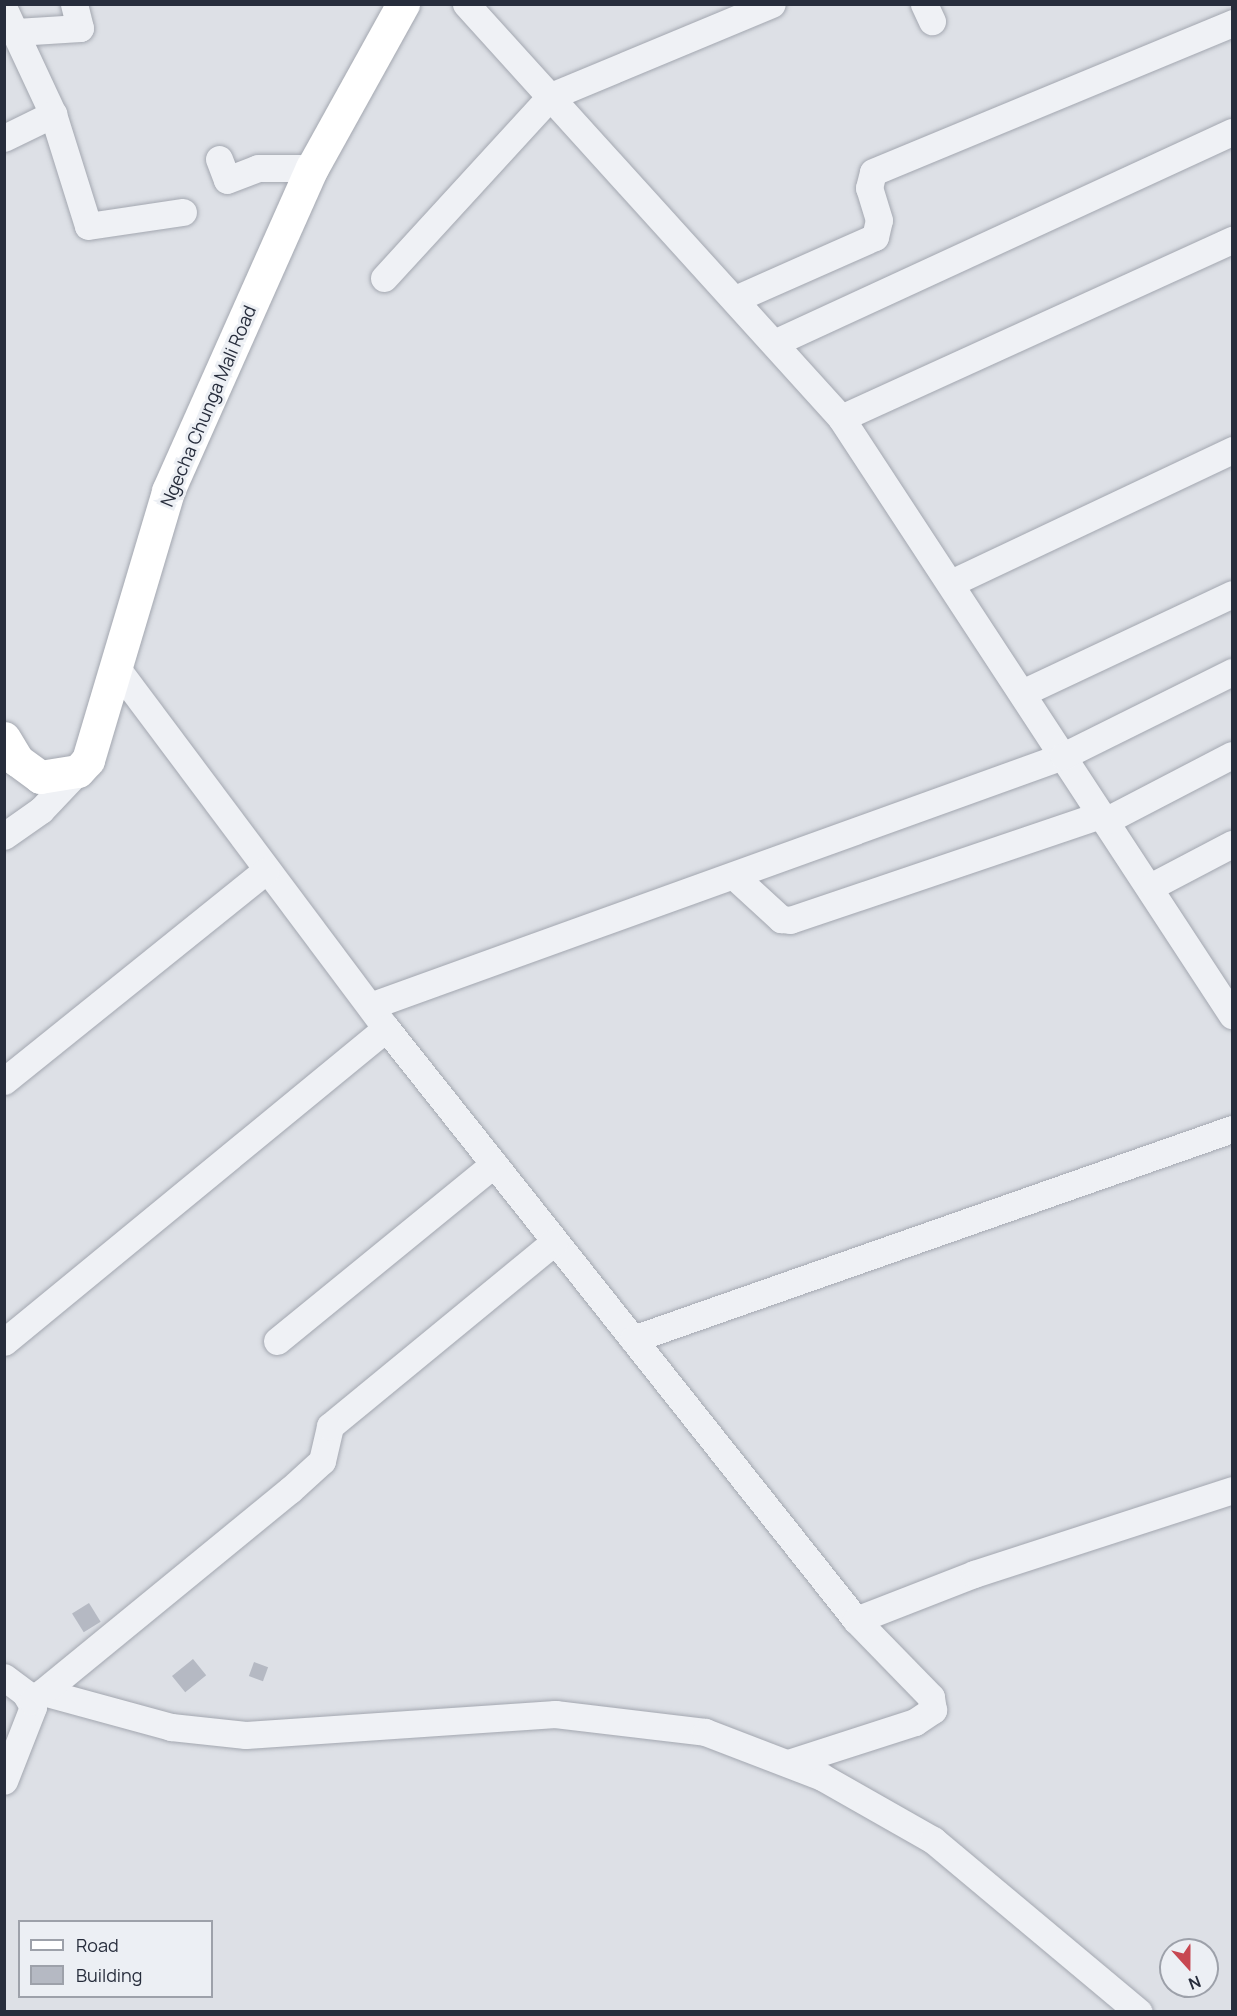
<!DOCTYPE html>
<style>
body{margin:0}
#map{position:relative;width:1237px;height:2016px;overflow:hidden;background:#dde0e6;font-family:Manrope,sans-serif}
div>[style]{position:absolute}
.building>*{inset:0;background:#b5b9c3;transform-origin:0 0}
.roads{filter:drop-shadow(0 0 2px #a3a7b0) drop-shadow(0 0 2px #a3a7b0)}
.minor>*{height:27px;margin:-13.5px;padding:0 13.5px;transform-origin:13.5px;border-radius:13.5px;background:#eff1f5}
.major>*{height:33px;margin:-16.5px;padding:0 16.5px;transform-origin:16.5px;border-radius:16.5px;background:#fff}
span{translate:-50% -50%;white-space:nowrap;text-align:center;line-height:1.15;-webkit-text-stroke:6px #eceff4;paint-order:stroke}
.street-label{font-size:18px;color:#272d3c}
.frame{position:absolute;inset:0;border:6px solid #272d3c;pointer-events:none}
.legend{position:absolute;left:18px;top:1920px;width:195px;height:78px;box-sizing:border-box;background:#eceff4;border:2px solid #9da1aa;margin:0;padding:8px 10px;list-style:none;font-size:18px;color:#272d3c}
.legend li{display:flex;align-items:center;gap:12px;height:30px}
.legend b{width:30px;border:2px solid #9da1aa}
.north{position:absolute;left:1159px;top:1938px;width:60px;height:60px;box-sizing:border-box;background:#eceff4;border:2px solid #9da1aa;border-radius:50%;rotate:159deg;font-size:16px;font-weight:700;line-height:24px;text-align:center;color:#272d3c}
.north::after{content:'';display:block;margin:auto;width:21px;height:27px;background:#c74751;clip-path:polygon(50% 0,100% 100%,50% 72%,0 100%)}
</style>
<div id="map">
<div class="building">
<div style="left:89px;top:1603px;width:22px;height:20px;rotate:58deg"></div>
<div style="left:193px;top:1659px;width:21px;height:27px;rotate:51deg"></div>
<div style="left:254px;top:1662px;width:15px;height:15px;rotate:20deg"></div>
</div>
<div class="roads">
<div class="minor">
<div style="left:466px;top:4px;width:559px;rotate:47.83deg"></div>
<div style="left:841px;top:418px;width:714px;rotate:56.78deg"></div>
<div style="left:924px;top:4px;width:19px;rotate:65deg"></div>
<div style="left:4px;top:9px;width:116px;rotate:65deg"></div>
<div style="left:53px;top:114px;width:117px;rotate:72.6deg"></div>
<div style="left:88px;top:226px;width:96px;rotate:-8.4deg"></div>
<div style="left:16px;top:32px;width:64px;rotate:-3.6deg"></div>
<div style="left:80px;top:28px;width:25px;rotate:-104deg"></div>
<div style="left:4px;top:138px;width:55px;rotate:-26.1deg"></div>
<div style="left:219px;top:159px;width:22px;rotate:69deg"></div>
<div style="left:227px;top:180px;width:33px;rotate:-21deg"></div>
<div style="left:258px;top:168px;width:54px"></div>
<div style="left:384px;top:278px;width:247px;rotate:-47.5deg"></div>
<div style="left:551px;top:96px;width:239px;rotate:-22.6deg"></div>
<div style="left:735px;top:299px;width:153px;rotate:-23.9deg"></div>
<div style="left:875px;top:237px;width:17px;rotate:-77deg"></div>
<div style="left:879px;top:220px;width:34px;rotate:-107deg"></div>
<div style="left:869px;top:188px;width:16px;rotate:-76deg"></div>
<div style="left:873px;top:172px;width:389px;rotate:-22.5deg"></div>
<div style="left:774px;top:343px;width:504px;rotate:-24.74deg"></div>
<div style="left:841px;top:418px;width:430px;rotate:-24.5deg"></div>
<div style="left:951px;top:583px;width:311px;rotate:-25.3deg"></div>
<div style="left:118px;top:670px;width:447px;rotate:53.2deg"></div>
<div style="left:386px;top:1028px;width:756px;rotate:51.55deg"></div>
<div style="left:856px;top:1620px;width:127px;rotate:-21.3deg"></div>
<div style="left:974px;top:1574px;width:271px;rotate:-18deg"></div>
<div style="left:1022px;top:693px;width:232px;rotate:-25.2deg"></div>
<div style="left:1105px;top:821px;width:143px;rotate:-27.5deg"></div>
<div style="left:4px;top:836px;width:45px;rotate:-35.1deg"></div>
<div style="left:41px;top:810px;width:54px;rotate:-46.5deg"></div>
<div style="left:734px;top:876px;width:64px;rotate:42.5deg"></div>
<div style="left:781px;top:919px;width:9px;rotate:6deg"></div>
<div style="left:790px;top:920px;width:327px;rotate:-18.7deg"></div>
<div style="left:1150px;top:887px;width:93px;rotate:-27.7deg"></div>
<div style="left:370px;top:1006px;width:737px;rotate:-19.84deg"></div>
<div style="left:1063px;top:756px;width:189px;rotate:-26.4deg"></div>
<div style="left:4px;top:1081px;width:335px;rotate:-38.8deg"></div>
<div style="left:633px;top:1339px;width:635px;rotate:-19.32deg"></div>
<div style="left:277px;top:1341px;width:280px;rotate:-39.2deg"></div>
<div style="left:4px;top:1342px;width:494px;rotate:-39.4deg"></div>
<div style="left:4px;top:1677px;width:26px;rotate:37deg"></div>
<div style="left:25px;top:1693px;width:16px;rotate:60deg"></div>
<div style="left:33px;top:1707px;width:79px;rotate:111.4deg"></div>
<div style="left:43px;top:1692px;width:133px;rotate:15.3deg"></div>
<div style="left:171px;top:1727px;width:75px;rotate:6.1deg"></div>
<div style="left:246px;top:1735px;width:310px;rotate:-3.9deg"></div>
<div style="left:555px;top:1714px;width:151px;rotate:6.8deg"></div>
<div style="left:705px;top:1732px;width:125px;rotate:21deg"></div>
<div style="left:822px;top:1777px;width:128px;rotate:29.6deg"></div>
<div style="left:933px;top:1840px;width:268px;rotate:39.9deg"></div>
<div style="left:32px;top:1701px;width:333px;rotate:-39.3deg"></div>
<div style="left:290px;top:1490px;width:43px;rotate:-42.2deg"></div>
<div style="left:322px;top:1461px;width:36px;rotate:-77deg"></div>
<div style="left:330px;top:1426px;width:290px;rotate:-39.4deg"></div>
<div style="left:791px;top:1762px;width:130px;rotate:-17.9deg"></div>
<div style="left:915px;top:1722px;width:22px;rotate:-34deg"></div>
<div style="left:933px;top:1710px;width:13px;rotate:-99deg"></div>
<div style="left:931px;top:1697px;width:107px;rotate:-134.2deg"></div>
</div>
<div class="major">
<div style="left:4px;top:738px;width:26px;rotate:59deg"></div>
<div style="left:17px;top:760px;width:29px;rotate:36deg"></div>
<div style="left:40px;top:777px;width:38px;rotate:-9deg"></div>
<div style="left:78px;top:771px;width:15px;rotate:-48deg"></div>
<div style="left:88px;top:760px;width:281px;rotate:-73.4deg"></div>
<div style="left:168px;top:491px;width:354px;rotate:-66deg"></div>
<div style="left:312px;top:168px;width:188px;rotate:-61deg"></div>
</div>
</div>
<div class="street-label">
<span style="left:208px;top:406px;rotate:-67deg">Ngecha Chunga Mali Road</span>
</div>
<div class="frame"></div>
<ul class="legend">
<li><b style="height:8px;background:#fff"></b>Road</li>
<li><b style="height:16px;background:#b5b9c3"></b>Building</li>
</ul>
<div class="north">N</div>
</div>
